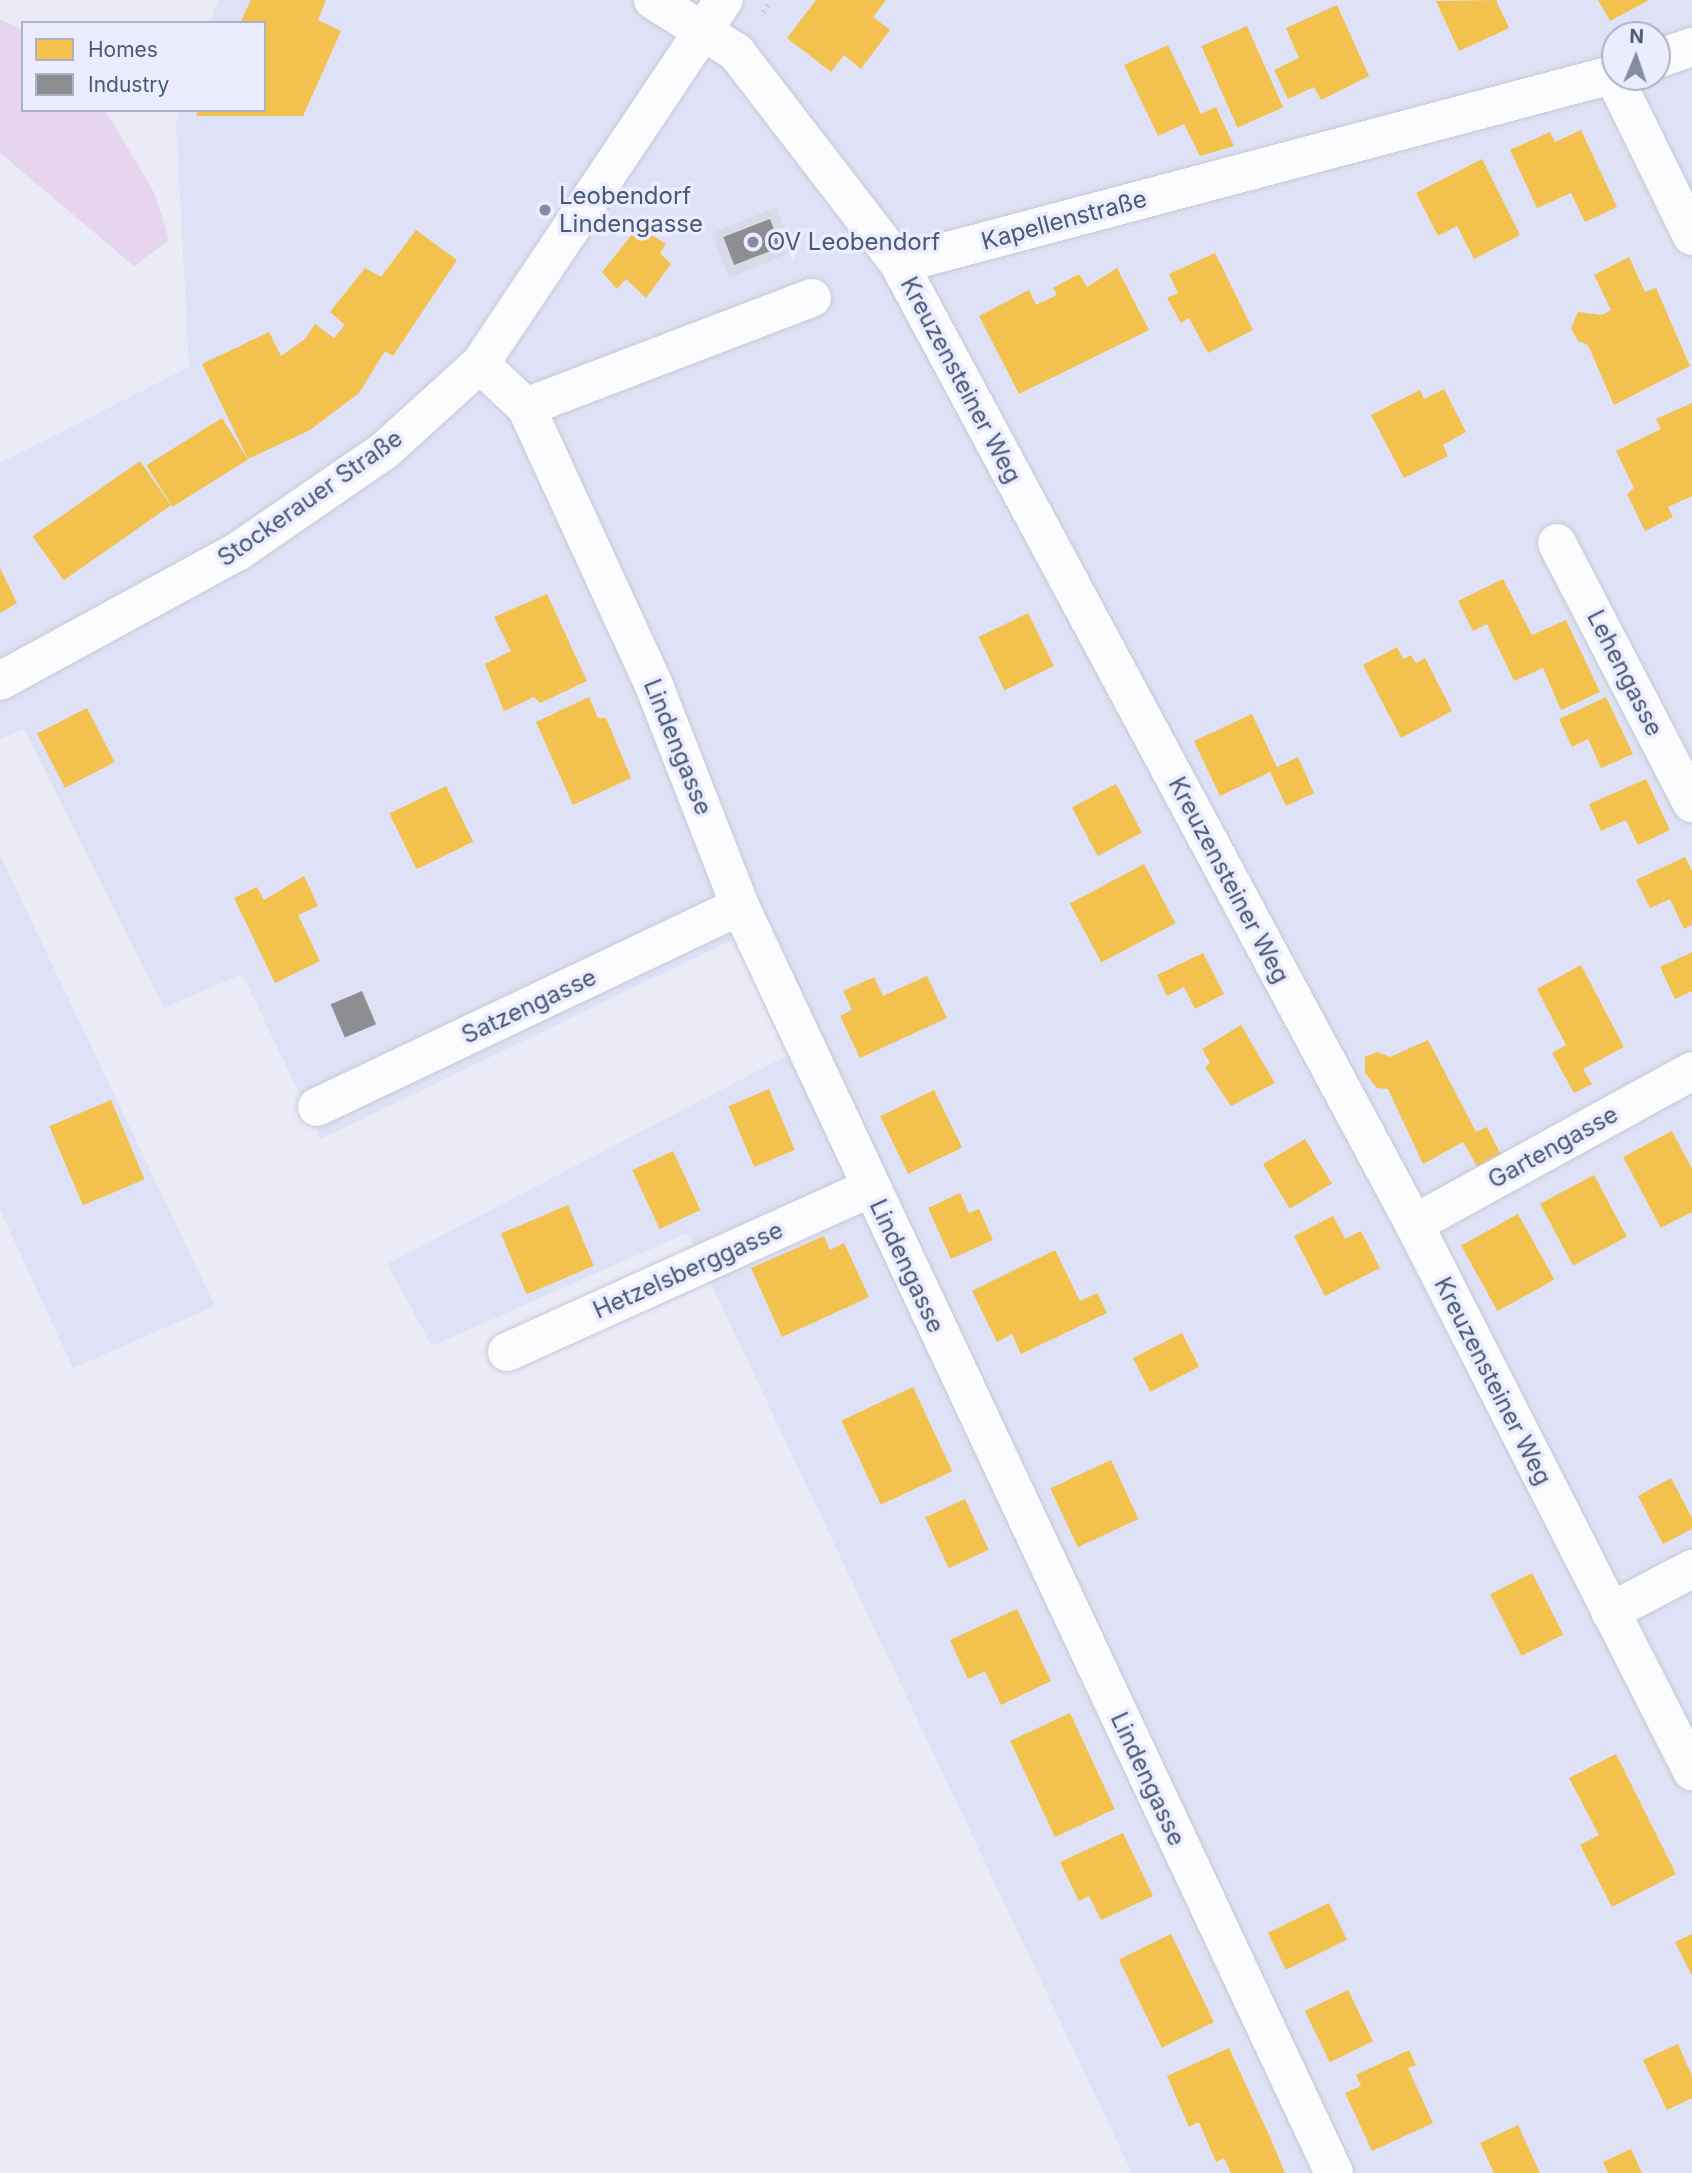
<!DOCTYPE html>
<meta charset="utf-8">
<style>
body{margin:0}
#map{position:relative;width:1692px;height:2173px;overflow:hidden;background:#eaebf7;font-family:Inter,sans-serif}
div>[style]{position:absolute}
.residential>*{inset:0;background:#dfe2f6}
.industrial>*{inset:0;background:#d8dbe7;transform-origin:0 0}
.green>*{inset:0;background:#e7d5ef}
.homes>*{inset:0;background:#f2c14e;transform-origin:0 0}
.industry>*{inset:0;background:#8d8d92;transform-origin:0 0}
.path>*{height:4.5px;margin-top:-2.25px;transform-origin:0;background:repeating-linear-gradient(90deg,#c8ccd6 0 2px,transparent 0 7px)}
.roads{filter:drop-shadow(0 0 2px #c5c9d6) drop-shadow(0 0 2px #c5c9d6)}
.minor>*{height:38px;margin:-19px;padding:0 19px;transform-origin:19px;border-radius:19px;background:#fcfcfe}
.tertiary>*{height:38px;margin:-19px;padding:0 19px;transform-origin:19px;border-radius:19px;background:#fcfcfe}
.dots>*{width:19px;height:19px;translate:-50% -50%;box-sizing:border-box;border:4px solid #ebedff;border-radius:50%}
span{translate:-50% -50%;white-space:nowrap;text-align:center;line-height:1.15;-webkit-text-stroke:7px #ebedff;paint-order:stroke}
.poi-label{font-size:24px;color:#4a5974}
.left{translate:0 -50%;text-align:left}
.street-label{font-size:24px;color:#4a5974}
.legend{position:absolute;left:21px;top:21px;width:245px;height:91px;box-sizing:border-box;background:#ebedff;border:2px solid #abb2c7;margin:0;padding:9px 12px;list-style:none;font-size:21px;color:#4a5974}
.legend li{display:flex;align-items:center;gap:14px;height:35px}
.legend b{width:35px;border:2px solid #abb2c7}
.north{position:absolute;left:1601px;top:21px;width:70px;height:70px;box-sizing:border-box;background:#ebedff;border:2px solid #abb2c7;border-radius:50%;rotate:2deg;font-size:19px;font-weight:700;line-height:28px;text-align:center;color:#4a5974}
.north::after{content:'';display:block;margin:auto;width:24px;height:32px;background:#828ca2;clip-path:polygon(50% 0,100% 100%,50% 72%,0 100%)}
</style>
<div id="map">
<div class="residential">
<div style="clip-path:polygon(evenodd,218px 0,1692px 0,1692px 2173px,1132px 2173px,687px 1233px,432px 1346px,387px 1264px,790px 1054px,736px 938px,321px 1139px,242px 974px,164px 1008px,24px 729px,0 739px,0 463px,189px 367px,176px 122px,180px 110px,264px 110px,264px 23px,210px 23px,218px 0,1615px 35px,1657px 35px,1657px 77px,1615px 77px,1615px 35px)"></div>
<div style="clip-path:polygon(0 855px,215px 1306px,73px 1368px,0 1210px)"></div>
</div>
<div class="industrial">
<div style="left:776px;top:207px;width:48px;height:70px;rotate:68deg"></div>
</div>
<div class="green">
<div style="clip-path:polygon(0 19px,23px 30px,23px 110px,105px 110px,155px 194px,169px 240px,134px 266px,0 153px)"></div>
</div>
<div class="homes">
<div style="clip-path:polygon(251px 0,326px 0,318px 20px,341px 31px,303px 116px,196px 116px,198px 110px,264px 110px,264px 23px,240px 23px)"></div>
<div style="clip-path:polygon(816px 0,886px 0,873px 17px,890px 30px,861px 69px,844px 55px,831px 72px,787px 38px)"></div>
<div style="clip-path:polygon(1496px 0,1509px 28px,1459px 51px,1436px 1px)"></div>
<div style="clip-path:polygon(1598px 0,1649px 0,1610px 21px)"></div>
<div style="clip-path:polygon(1337px 5px,1369px 76px,1321px 100px,1314px 87px,1288px 99px,1274px 70px,1299px 58px,1286px 28px)"></div>
<div style="left:1247px;top:26px;width:89px;height:50px;rotate:66deg"></div>
<div style="clip-path:polygon(1168px 45px,1201px 114px,1216px 107px,1234px 146px,1200px 156px,1184px 124px,1158px 136px,1124px 65px)"></div>
<div style="clip-path:polygon(1581px 130px,1617px 207px,1585px 222px,1571px 193px,1537px 208px,1510px 150px,1550px 132px,1555px 142px)"></div>
<div style="clip-path:polygon(1482px 159px,1520px 235px,1474px 259px,1457px 226px,1438px 236px,1416px 193px)"></div>
<div style="clip-path:polygon(638px 227px,666px 244px,660px 253px,671px 264px,646px 298px,626px 279px,617px 289px,602px 272px)"></div>
<div style="clip-path:polygon(416px 230px,457px 260px,393px 356px,385px 351px,359px 393px,310px 430px,248px 459px,202px 364px,269px 332px,281px 356px,305px 339px,315px 324px,334px 338px,345px 325px,330px 312px,365px 268px,381px 277px)"></div>
<div style="clip-path:polygon(1215px 253px,1253px 330px,1208px 353px,1189px 318px,1181px 323px,1167px 298px,1178px 293px,1169px 274px)"></div>
<div style="clip-path:polygon(1629px 257px,1645px 292px,1656px 288px,1690px 366px,1614px 405px,1588px 345px,1578px 341px,1571px 328px,1578px 312px,1602px 315px,1611px 310px,1594px 275px)"></div>
<div style="clip-path:polygon(1117px 268px,1149px 330px,1019px 394px,979px 316px,1029px 290px,1036px 305px,1057px 295px,1053px 288px,1079px 274px,1087px 287px)"></div>
<div style="clip-path:polygon(1444px 389px,1466px 432px,1443px 445px,1448px 456px,1404px 478px,1371px 415px,1420px 390px,1424px 399px)"></div>
<div style="clip-path:polygon(1692px 403px,1692px 496px,1668px 507px,1673px 517px,1645px 531px,1627px 494px,1634px 488px,1616px 451px,1661px 429px,1656px 419px)"></div>
<div style="left:222px;top:418px;width:49px;height:89px;rotate:58deg"></div>
<div style="left:140px;top:461px;width:54px;height:131px;rotate:55deg"></div>
<div style="clip-path:polygon(0 568px,17px 603px,0 613px)"></div>
<div style="clip-path:polygon(1503px 579px,1532px 635px,1566px 620px,1600px 692px,1561px 710px,1543px 668px,1514px 681px,1487px 624px,1473px 631px,1458px 601px)"></div>
<div style="clip-path:polygon(547px 594px,587px 681px,540px 703px,534px 697px,504px 711px,485px 664px,511px 651px,494px 617px)"></div>
<div style="left:1028px;top:613px;width:59px;height:55px;rotate:64deg"></div>
<div style="clip-path:polygon(1397px 647px,1403px 659px,1411px 655px,1416px 663px,1425px 658px,1452px 711px,1401px 738px,1363px 665px)"></div>
<div style="clip-path:polygon(589px 697px,598px 718px,606px 718px,631px 778px,573px 805px,536px 722px)"></div>
<div style="clip-path:polygon(1606px 697px,1633px 754px,1601px 768px,1588px 739px,1572px 747px,1559px 719px)"></div>
<div style="left:87px;top:708px;width:61px;height:56px;rotate:63deg"></div>
<div style="clip-path:polygon(1252px 714px,1277px 767px,1298px 757px,1314px 793px,1286px 806px,1270px 772px,1220px 796px,1194px 741px)"></div>
<div style="clip-path:polygon(1646px 779px,1670px 830px,1638px 845px,1626px 820px,1601px 831px,1589px 804px)"></div>
<div style="left:1116px;top:784px;width:55px;height:50px;rotate:62deg"></div>
<div style="left:446px;top:786px;width:62px;height:63px;rotate:64deg"></div>
<div style="clip-path:polygon(1685px 857px,1692px 871px,1692px 925px,1684px 929px,1670px 899px,1650px 908px,1636px 880px)"></div>
<div style="left:1144px;top:864px;width:67px;height:84px;rotate:62deg"></div>
<div style="clip-path:polygon(304px 876px,318px 906px,298px 915px,320px 961px,275px 983px,234px 898px,257px 887px,264px 900px)"></div>
<div style="clip-path:polygon(1692px 952px,1692px 991px,1675px 999px,1660px 967px)"></div>
<div style="clip-path:polygon(1203px 953px,1224px 994px,1195px 1009px,1184px 987px,1167px 996px,1157px 975px)"></div>
<div style="clip-path:polygon(1581px 965px,1624px 1047px,1583px 1069px,1592px 1084px,1574px 1093px,1552px 1053px,1566px 1045px,1537px 989px)"></div>
<div style="clip-path:polygon(927px 976px,947px 1018px,860px 1058px,840px 1016px,852px 1010px,843px 991px,874px 977px,883px 996px)"></div>
<div style="clip-path:polygon(1241px 1025px,1275px 1083px,1231px 1106px,1205px 1067px,1210px 1063px,1202px 1049px)"></div>
<div style="clip-path:polygon(1428px 1040px,1476px 1132px,1487px 1127px,1501px 1155px,1478px 1168px,1463px 1142px,1423px 1164px,1388px 1089px,1377px 1088px,1365px 1073px,1365px 1057px,1377px 1052px,1390px 1057px)"></div>
<div style="left:769px;top:1089px;width:66px;height:44px;rotate:67deg"></div>
<div style="left:934px;top:1090px;width:64px;height:60px;rotate:64deg"></div>
<div style="left:111px;top:1100px;width:86px;height:67px;rotate:67deg"></div>
<div style="clip-path:polygon(1672px 1131px,1692px 1169px,1692px 1212px,1661px 1228px,1623px 1157px)"></div>
<div style="left:1305px;top:1139px;width:52px;height:49px;rotate:59deg"></div>
<div style="left:673px;top:1151px;width:65px;height:45px;rotate:65deg"></div>
<div style="left:1594px;top:1175px;width:70px;height:61px;rotate:62deg"></div>
<div style="clip-path:polygon(960px 1193px,969px 1213px,979px 1209px,993px 1240px,951px 1259px,928px 1208px)"></div>
<div style="left:568px;top:1205px;width:66px;height:73px;rotate:67deg"></div>
<div style="left:1518px;top:1214px;width:75px;height:65px;rotate:61deg"></div>
<div style="clip-path:polygon(1333px 1216px,1345px 1239px,1361px 1231px,1380px 1268px,1325px 1296px,1294px 1236px)"></div>
<div style="clip-path:polygon(824px 1236px,830px 1250px,844px 1243px,869px 1297px,782px 1337px,751px 1268px)"></div>
<div style="clip-path:polygon(1055px 1250px,1080px 1301px,1097px 1293px,1107px 1313px,1021px 1354px,1012px 1334px,997px 1342px,972px 1291px)"></div>
<div style="left:1182px;top:1333px;width:38px;height:55px;rotate:63deg"></div>
<div style="left:913px;top:1387px;width:93px;height:79px;rotate:65deg"></div>
<div style="left:1111px;top:1460px;width:65px;height:67px;rotate:65deg"></div>
<div style="clip-path:polygon(1671px 1478px,1692px 1518px,1692px 1529px,1663px 1544px,1638px 1496px)"></div>
<div style="left:965px;top:1499px;width:56px;height:44px;rotate:65deg"></div>
<div style="left:1532px;top:1573px;width:69px;height:47px;rotate:63deg"></div>
<div style="clip-path:polygon(1017px 1609px,1051px 1681px,1001px 1705px,985px 1671px,968px 1679px,950px 1640px)"></div>
<div style="left:1070px;top:1713px;width:106px;height:66px;rotate:65deg"></div>
<div style="clip-path:polygon(1616px 1754px,1676px 1874px,1612px 1907px,1580px 1845px,1599px 1835px,1569px 1778px)"></div>
<div style="clip-path:polygon(1123px 1833px,1153px 1896px,1101px 1920px,1089px 1896px,1079px 1901px,1060px 1862px)"></div>
<div style="left:1329px;top:1903px;width:41px;height:68px;rotate:64deg"></div>
<div style="left:1171px;top:1934px;width:98px;height:58px;rotate:64deg"></div>
<div style="clip-path:polygon(1692px 1934px,1692px 1976px,1675px 1942px)"></div>
<div style="left:1348px;top:1990px;width:57px;height:48px;rotate:64deg"></div>
<div style="clip-path:polygon(1678px 2044px,1692px 2076px,1692px 2098px,1667px 2110px,1643px 2060px)"></div>
<div style="clip-path:polygon(1229px 2048px,1270px 2137px,1285px 2173px,1231px 2173px,1224px 2158px,1216px 2162px,1199px 2122px,1189px 2127px,1167px 2076px)"></div>
<div style="clip-path:polygon(1409px 2050px,1416px 2065px,1408px 2068px,1433px 2123px,1372px 2151px,1345px 2093px,1361px 2086px,1356px 2075px)"></div>
<div style="clip-path:polygon(1518px 2125px,1540px 2173px,1494px 2173px,1480px 2143px)"></div>
<div style="clip-path:polygon(1631px 2149px,1642px 2173px,1608px 2173px,1603px 2162px)"></div>
</div>
<div class="industry">
<div style="left:770px;top:219px;width:30px;height:50px;rotate:69deg"></div>
<div style="left:362px;top:991px;width:36px;height:34px;rotate:67deg"></div>
</div>
<div class="path">
<div style="left:763px;top:12px;width:14px;rotate:-56deg"></div>
</div>
<div class="roads">
<div class="minor">
<div style="left:653px;top:0;width:98px;rotate:32.1deg"></div>
<div style="left:736px;top:52px;width:267px;rotate:52.4deg"></div>
<div style="left:899px;top:264px;width:1089px;rotate:61.79deg"></div>
<div style="left:1414px;top:1224px;width:614px;rotate:63.06deg"></div>
<div style="left:1657px;top:59px;width:37px;rotate:-19deg"></div>
<div style="left:1613px;top:75px;width:179px;rotate:63.9deg"></div>
<div style="left:899px;top:264px;width:741px;rotate:-14.86deg"></div>
<div style="left:480px;top:364px;width:63px;rotate:43.1deg"></div>
<div style="left:526px;top:407px;width:309px;rotate:65.3deg"></div>
<div style="left:655px;top:688px;width:234px;rotate:68.7deg"></div>
<div style="left:740px;top:906px;width:1399px;rotate:64.88deg"></div>
<div style="left:526px;top:407px;width:306px;rotate:-20.9deg"></div>
<div style="left:1557px;top:543px;width:293px;rotate:62.6deg"></div>
<div style="left:317px;top:1107px;width:468px;rotate:-25.4deg"></div>
<div style="left:1414px;top:1224px;width:317px;rotate:-28.8deg"></div>
<div style="left:507px;top:1352px;width:398px;rotate:-24.3deg"></div>
<div style="left:1610px;top:1612px;width:93px;rotate:-27.7deg"></div>
</div>
<div class="tertiary">
<div style="left:0;top:681px;width:270px;rotate:-28.6deg"></div>
<div style="left:237px;top:552px;width:178px;rotate:-34.5deg"></div>
<div style="left:384px;top:451px;width:130px;rotate:-42.2deg"></div>
<div style="left:480px;top:364px;width:438px;rotate:-56.2deg"></div>
</div>
</div>
<div class="dots">
<div style="left:545px;top:210px;background:#828ca2"></div>
<div style="left:753px;top:242px;background:#828ca2"></div>
</div>
<div class="poi-label">
<span class="left" style="left:559px;top:210px">Leobendorf<br>Lindengasse</span>
<span class="left" style="left:767px;top:242px">OV Leobendorf</span>
</div>
<div class="street-label">
<span style="left:1064px;top:220px;rotate:-15deg">Kapellenstraße</span>
<span style="left:961px;top:380px;rotate:62deg">Kreuzensteiner Weg</span>
<span style="left:310px;top:498px;rotate:-35deg">Stockerauer Straße</span>
<span style="left:1625px;top:673px;rotate:63deg">Lehengasse</span>
<span style="left:678px;top:747px;rotate:68deg">Lindengasse</span>
<span style="left:1229px;top:880px;rotate:62deg">Kreuzensteiner Weg</span>
<span style="left:529px;top:1006px;rotate:-25deg">Satzengasse</span>
<span style="left:1553px;top:1147px;rotate:-29deg">Gartengasse</span>
<span style="left:907px;top:1266px;rotate:65deg">Lindengasse</span>
<span style="left:688px;top:1270px;rotate:-24deg">Hetzelsberggasse</span>
<span style="left:1493px;top:1381px;rotate:63deg">Kreuzensteiner Weg</span>
<span style="left:1148px;top:1779px;rotate:65deg">Lindengasse</span>
</div>
<ul class="legend">
<li><b style="height:19px;background:#f2c14e"></b>Homes</li>
<li><b style="height:19px;background:#8d8d92"></b>Industry</li>
</ul>
<div class="north">N</div>
</div>
